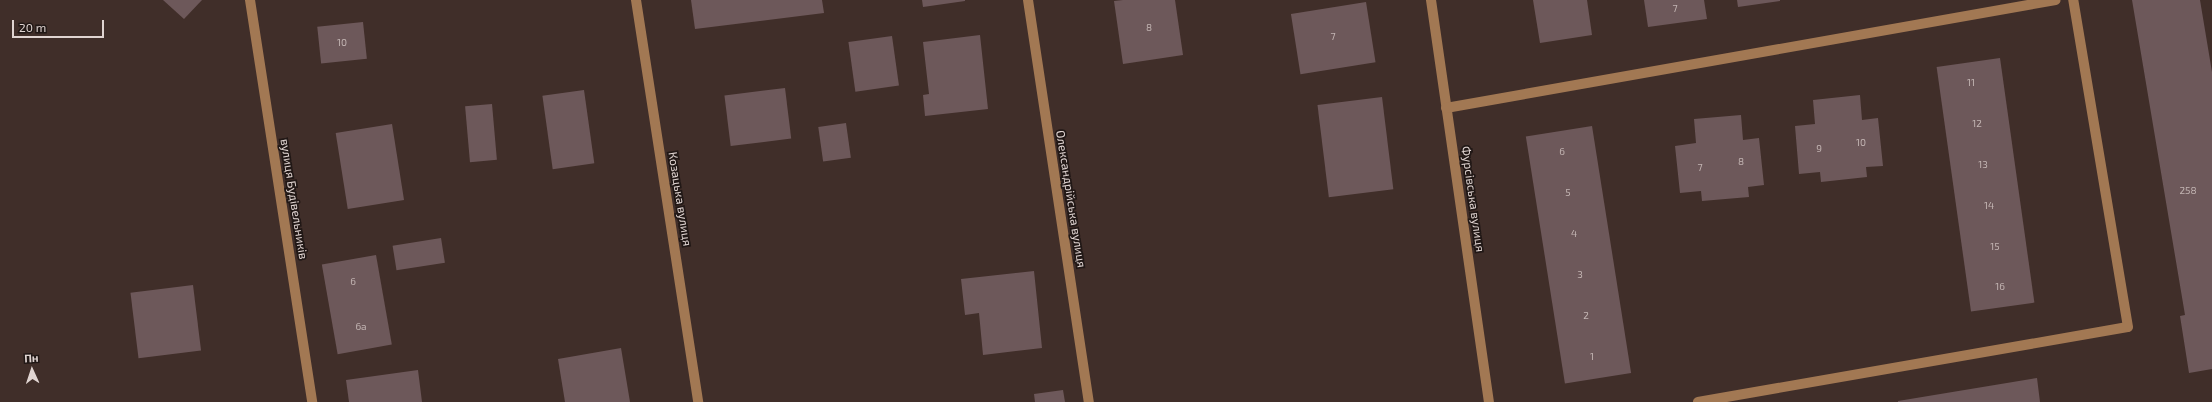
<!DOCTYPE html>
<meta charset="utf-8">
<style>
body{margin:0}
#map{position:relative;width:2212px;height:402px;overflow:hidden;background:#402e29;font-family:"Exo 2",sans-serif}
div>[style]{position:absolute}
.building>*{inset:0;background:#6d585a;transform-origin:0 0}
.minor>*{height:10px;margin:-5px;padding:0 5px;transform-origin:5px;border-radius:5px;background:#a27853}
span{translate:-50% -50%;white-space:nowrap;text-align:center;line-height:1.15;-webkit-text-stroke:3.5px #211816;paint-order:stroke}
.number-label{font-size:10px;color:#c3b5b3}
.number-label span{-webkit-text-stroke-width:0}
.street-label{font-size:12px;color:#e0d4d1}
.north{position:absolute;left:12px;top:350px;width:40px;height:40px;-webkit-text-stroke:3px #211816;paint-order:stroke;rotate:357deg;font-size:11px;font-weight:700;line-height:16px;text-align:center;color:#e0d4d1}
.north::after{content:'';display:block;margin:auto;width:14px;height:18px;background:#e0d4d1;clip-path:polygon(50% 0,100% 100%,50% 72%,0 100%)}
.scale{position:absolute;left:12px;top:20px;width:92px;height:18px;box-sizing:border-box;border:2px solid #e0d4d1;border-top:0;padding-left:5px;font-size:12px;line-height:14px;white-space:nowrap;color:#e0d4d1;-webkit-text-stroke:3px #211816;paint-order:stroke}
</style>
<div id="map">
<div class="building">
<div style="clip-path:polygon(163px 0,202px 0,184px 19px)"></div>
<div style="clip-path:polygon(691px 0,822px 0,824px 13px,695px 29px)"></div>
<div style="clip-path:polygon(922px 0,965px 0,965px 1px,923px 7px)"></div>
<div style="clip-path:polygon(1123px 0,1175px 0,1183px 55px,1123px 64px,1114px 1px)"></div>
<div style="clip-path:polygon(1533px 0,1587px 0,1592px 35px,1540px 43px)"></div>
<div style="clip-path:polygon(1644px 0,1704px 0,1707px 19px,1648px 27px)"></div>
<div style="clip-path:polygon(1737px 0,1780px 0,1780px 1px,1738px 7px)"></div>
<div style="clip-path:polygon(2132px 0,2200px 0,2212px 72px,2212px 369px,2189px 373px,2180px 316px,2185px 315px)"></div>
<div style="left:1366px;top:2px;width:61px;height:76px;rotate:81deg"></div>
<div style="left:363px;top:22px;width:37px;height:46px;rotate:84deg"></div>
<div style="clip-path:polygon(980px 35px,988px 109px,925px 116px,923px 95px,929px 94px,923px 42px)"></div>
<div style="left:892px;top:36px;width:50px;height:44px;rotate:82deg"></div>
<div style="left:2000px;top:58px;width:247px;height:64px;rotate:82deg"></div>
<div style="left:785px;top:88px;width:51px;height:61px;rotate:83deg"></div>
<div style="left:584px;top:90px;width:74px;height:42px;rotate:82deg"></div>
<div style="clip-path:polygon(1860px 95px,1862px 120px,1878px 118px,1883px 166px,1866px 167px,1867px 177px,1821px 182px,1820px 172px,1799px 174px,1795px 126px,1815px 124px,1813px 100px)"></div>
<div style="left:1382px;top:97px;width:93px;height:65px;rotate:83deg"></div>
<div style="left:492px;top:104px;width:56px;height:27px;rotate:85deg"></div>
<div style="clip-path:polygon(1741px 115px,1743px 140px,1759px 138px,1764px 185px,1748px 187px,1749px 197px,1702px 201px,1701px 191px,1680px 193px,1675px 146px,1696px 143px,1694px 119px)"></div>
<div style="left:846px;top:123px;width:35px;height:28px;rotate:82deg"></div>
<div style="left:392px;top:124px;width:77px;height:57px;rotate:81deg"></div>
<div style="left:1592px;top:126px;width:250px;height:67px;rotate:81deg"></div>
<div style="left:441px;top:238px;width:25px;height:49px;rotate:81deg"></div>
<div style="left:376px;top:255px;width:91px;height:55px;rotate:80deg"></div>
<div style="clip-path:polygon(1034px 271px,1042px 348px,983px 355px,979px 313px,965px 315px,961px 279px)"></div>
<div style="left:193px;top:285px;width:66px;height:63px;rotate:83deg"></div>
<div style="clip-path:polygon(621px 348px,630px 402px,565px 402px,558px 359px)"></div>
<div style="clip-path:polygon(418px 370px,422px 402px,349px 402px,346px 380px)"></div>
<div style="clip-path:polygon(2037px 378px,2040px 402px,1898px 402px,1898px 401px)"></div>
<div style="clip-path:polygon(1063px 390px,1065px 402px,1035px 402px,1034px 394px)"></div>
</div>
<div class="minor">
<div style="left:250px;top:0;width:407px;rotate:81.2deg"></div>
<div style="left:636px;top:0;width:407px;rotate:81.2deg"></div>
<div style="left:1028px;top:0;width:407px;rotate:81.4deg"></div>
<div style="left:1431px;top:0;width:406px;rotate:81.8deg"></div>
<div style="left:1446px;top:108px;width:619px;rotate:-10.04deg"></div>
<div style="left:1698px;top:402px;width:436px;rotate:-9.9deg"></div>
<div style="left:2128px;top:327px;width:332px;rotate:-99.5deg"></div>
</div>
<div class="number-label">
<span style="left:1675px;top:9px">7</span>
<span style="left:1149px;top:28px">8</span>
<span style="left:1333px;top:37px">7</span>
<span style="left:342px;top:43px">10</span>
<span style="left:1971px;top:83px">11</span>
<span style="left:1977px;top:124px">12</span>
<span style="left:1861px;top:143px">10</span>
<span style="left:1819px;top:149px">9</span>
<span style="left:1562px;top:152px">6</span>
<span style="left:1741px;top:162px">8</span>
<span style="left:1983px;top:165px">13</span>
<span style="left:1700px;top:168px">7</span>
<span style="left:2188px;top:191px">258</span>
<span style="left:1568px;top:193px">5</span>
<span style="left:1989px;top:206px">14</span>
<span style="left:1574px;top:234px">4</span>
<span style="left:1995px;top:247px">15</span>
<span style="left:1580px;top:275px">3</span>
<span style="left:353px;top:282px">6</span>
<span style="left:2000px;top:287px">16</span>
<span style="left:1586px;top:316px">2</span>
<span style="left:361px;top:327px">6а</span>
<span style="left:1592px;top:357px">1</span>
</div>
<div class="street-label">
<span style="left:294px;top:199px;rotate:81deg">вулиця Будівельників</span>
<span style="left:680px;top:199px;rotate:81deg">Козацька вулиця</span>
<span style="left:1071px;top:199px;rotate:81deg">Олександрійська вулиця</span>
<span style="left:1473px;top:199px;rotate:82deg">Фурсівська вулиця</span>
</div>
<div class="north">Пн</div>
<div class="scale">20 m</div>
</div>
